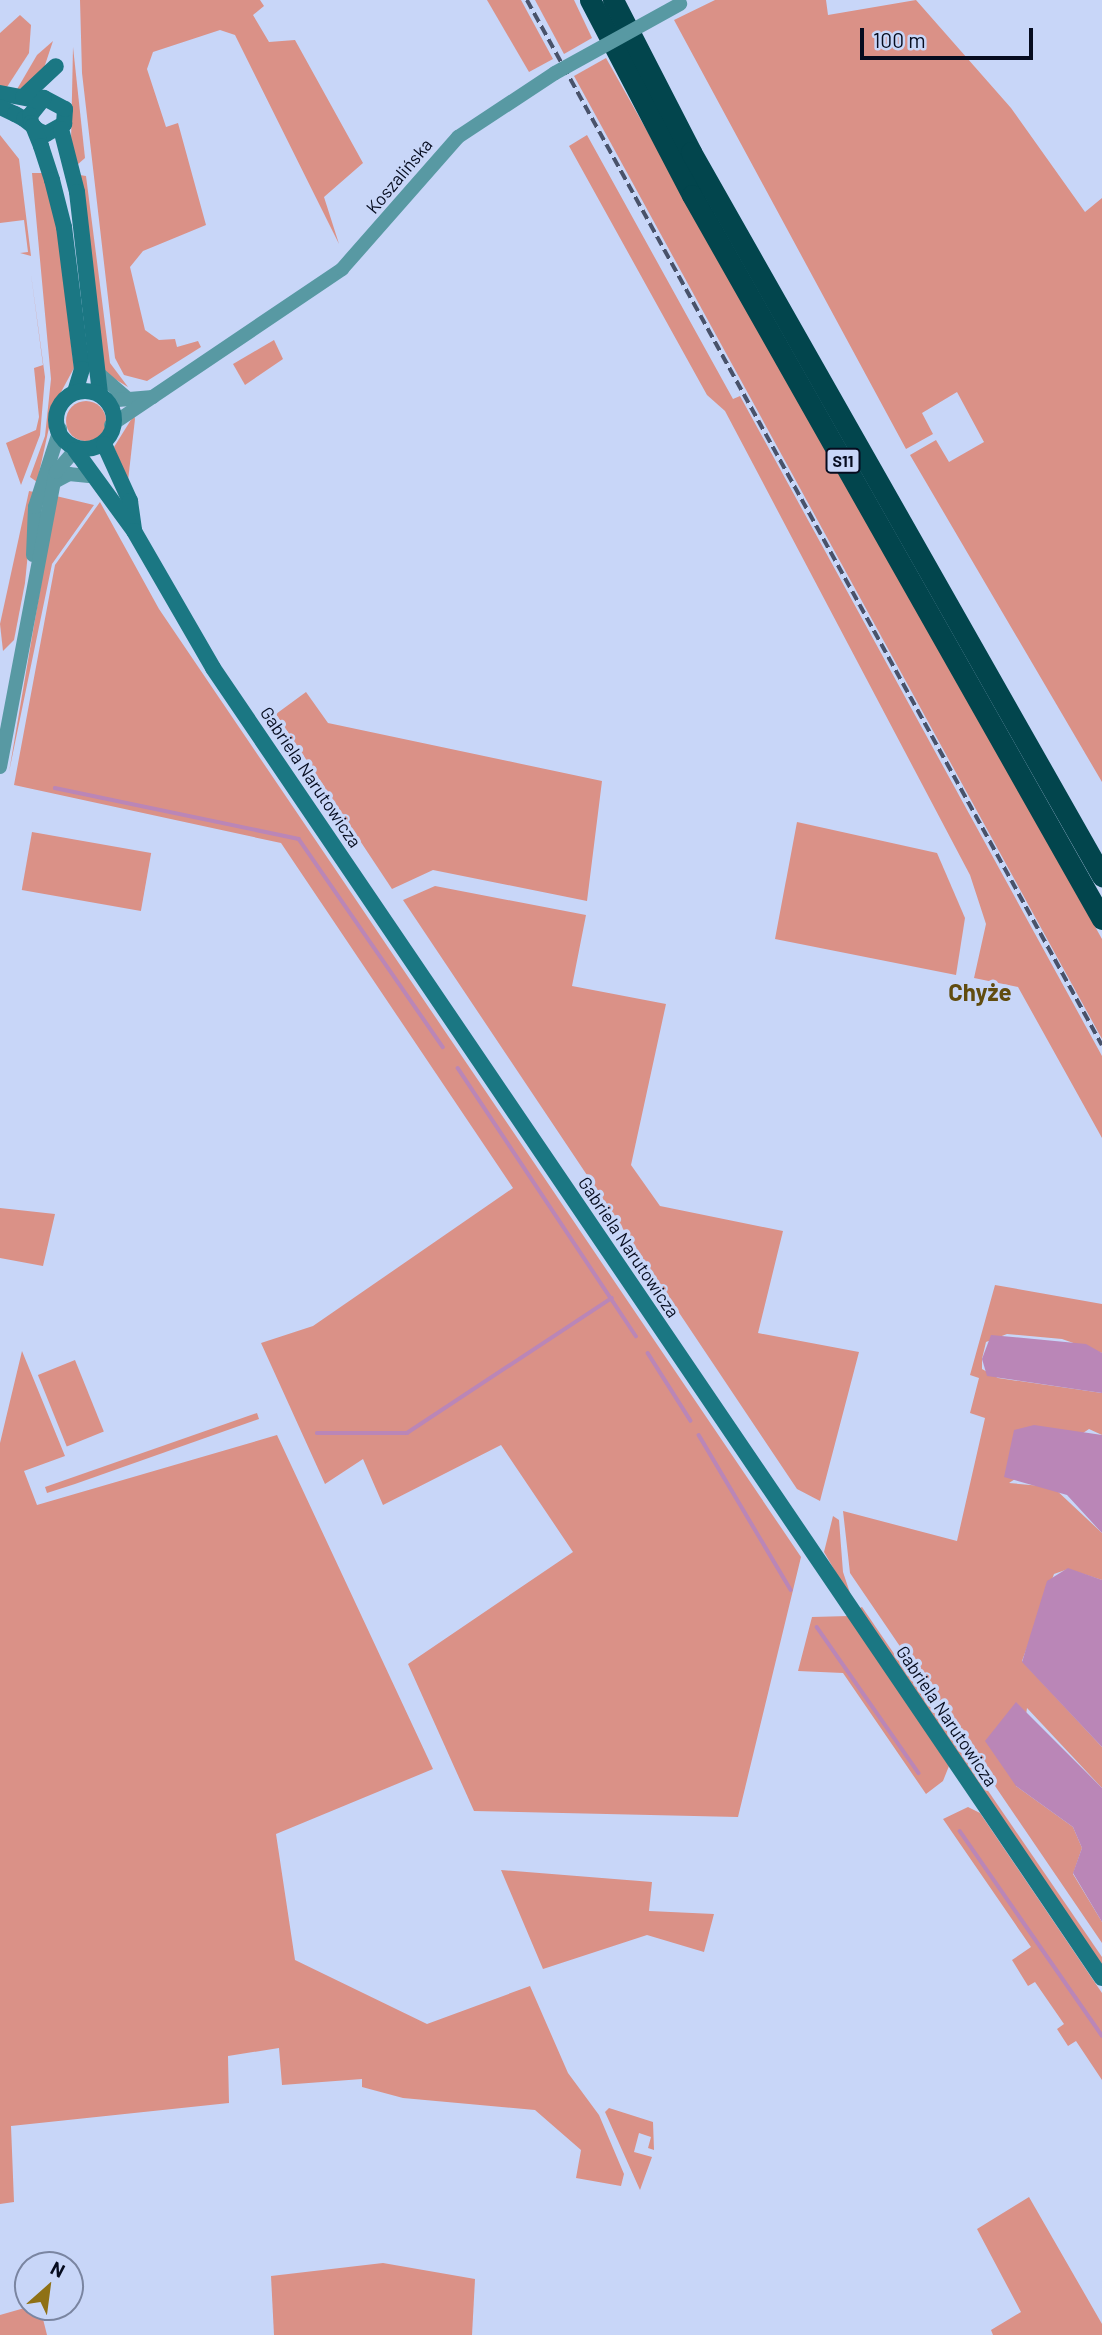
<!DOCTYPE html>
<meta charset="utf-8">
<style>
body{margin:0}
#map{position:relative;width:1102px;height:2335px;overflow:hidden;background:#c8d6f8;font-family:Barlow,sans-serif}
div>[style]{position:absolute}
.green>*{inset:0;background:#da9187;transform-origin:0 0}
.round{border-radius:50%}
.water>*{inset:0;background:#ba86b7}
.stream>*{height:3.5px;margin:-1.75px;padding:0 1.75px;transform-origin:1.75px;border-radius:1.75px;background:#ba86b7}
.tertiary>*{height:14px;margin:-7px;padding:0 7px;transform-origin:7px;border-radius:7px;background:#5899a3}
.secondary>*{height:16px;margin:-8px;padding:0 8px;transform-origin:8px;border-radius:8px;background:#1b7783}
.secondary>.ring{margin:-8px;padding:0;box-sizing:content-box;background:none;border:16px solid #1b7783;border-radius:50%}
.motorway>*{height:21px;margin:-10.5px;padding:0 10.5px;transform-origin:10.5px;border-radius:10.5px;background:#02454d}
.rail>*{height:3.5px;margin-top:-1.75px;transform-origin:0;background:repeating-linear-gradient(90deg,#49526a 0 10px,transparent 0 15px)}
.tertiary-bridge>*{height:14px;margin:-7px;padding:0 7px;transform-origin:7px;border-radius:7px;background:#5899a3}
span{translate:-50% -50%;white-space:nowrap;text-align:center;line-height:1.15;-webkit-text-stroke:7px #c8d6f8;paint-order:stroke}
.shield-label span{padding:2px 5px;background:#c8d6f8;border:2px solid;border-radius:5px;-webkit-text-stroke-width:0}
.shield-label{font-size:16px;color:#060c1f;font-weight:700}
.street-label{font-size:18px;color:#060c1f}
.district-label{font-size:24px;color:#614c0f;font-weight:700}
.north{position:absolute;left:14px;top:2251px;width:70px;height:70px;box-sizing:border-box;background:#c8d6f8;border:2px solid #7a85a1;border-radius:50%;rotate:28deg;font-size:19px;font-weight:700;line-height:28px;text-align:center;color:#060c1f}
.north::after{content:'';display:block;margin:auto;width:24px;height:32px;background:#8f7115;clip-path:polygon(50% 0,100% 100%,50% 72%,0 100%)}
.scale{position:absolute;left:860px;top:28px;width:173px;height:32px;box-sizing:border-box;border:4px solid #060c1f;border-top:0;padding-left:9px;font-size:21px;line-height:24px;white-space:nowrap;color:#060c1f;-webkit-text-stroke:5px #c8d6f8;paint-order:stroke}
</style>
<div id="map">
<div class="green">
<div style="clip-path:polygon(80px 0,260px 0,264px 6px,253px 15px,269px 42px,295px 40px,363px 163px,324px 197px,339px 244px,235px 35px,220px 30px,153px 52px,147px 69px,166px 127px,178px 123px,206px 225px,143px 251px,130px 267px,145px 330px,159px 340px,175px 339px,177px 347px,198px 341px,201px 347px,147px 381px,124px 375px,115px 358px,82px 73px)"></div>
<div style="clip-path:polygon(487px 0,521px 0,553px 59px,529px 72px)"></div>
<div style="clip-path:polygon(535px 0,574px 0,592px 38px,564px 54px)"></div>
<div style="clip-path:polygon(715px 0,826px 0,828px 15px,916px 0,1011px 108px,1085px 212px,1102px 198px,1102px 782px,910px 455px,936px 440px,949px 462px,984px 442px,957px 392px,922px 413px,933px 434px,906px 449px,674px 20px)"></div>
<div style="clip-path:polygon(20px 15px,31px 25px,29px 53px,7px 87px,0 86px,0 33px)"></div>
<div style="clip-path:polygon(53px 41px,41px 77px,16px 91px,37px 55px)"></div>
<div style="clip-path:polygon(73px 47px,85px 158px,77px 165px,71px 142px)"></div>
<div style="clip-path:polygon(606px 58px,1102px 939px,1102px 1039px,574px 76px)"></div>
<div style="clip-path:polygon(0 135px,19px 159px,31px 256px,20px 253px,28px 252px,24px 220px,0 223px)"></div>
<div style="clip-path:polygon(587px 135px,733px 399px,740px 396px,1102px 1056px,1102px 1138px,1018px 987px,974px 978px,986px 924px,970px 875px,725px 411px,707px 395px,569px 146px)"></div>
<div style="clip-path:polygon(32px 173px,42px 173px,56px 215px,74px 368px,54px 405px,37px 482px,30px 477px,45px 436px,51px 379px)"></div>
<div style="clip-path:polygon(80px 175px,86px 176px,110px 363px,128px 387px,105px 373px)"></div>
<div style="clip-path:polygon(30px 267px,45px 377px,40px 435px,21px 485px,6px 443px,36px 430px,39px 417px,34px 368px,43px 365px)"></div>
<div style="clip-path:polygon(274px 340px,283px 359px,245px 385px,233px 364px)"></div>
<div class="round" style="left:66px;top:401px;width:40px;height:40px"></div>
<div style="clip-path:polygon(134px 415px,135px 419px,128px 481px,114px 447px)"></div>
<div style="clip-path:polygon(29px 491px,34px 492px,25px 583px,14px 640px,3px 651px,0 624px)"></div>
<div style="clip-path:polygon(56px 496px,94px 505px,52px 564px,9px 772px)"></div>
<div style="clip-path:polygon(100px 502px,159px 609px,801px 1557px,738px 1817px,474px 1811px,408px 1664px,573px 1552px,501px 1445px,383px 1505px,363px 1459px,325px 1484px,261px 1343px,313px 1326px,513px 1188px,281px 843px,14px 785px,55px 565px)"></div>
<div style="clip-path:polygon(306px 692px,328px 723px,602px 781px,587px 901px,433px 870px,392px 889px,276px 714px)"></div>
<div style="clip-path:polygon(797px 822px,937px 853px,965px 918px,956px 975px,775px 939px)"></div>
<div style="left:32px;top:832px;width:121px;height:59px;rotate:10deg"></div>
<div style="clip-path:polygon(435px 886px,586px 915px,572px 986px,666px 1004px,631px 1165px,660px 1206px,783px 1231px,758px 1333px,859px 1352px,820px 1501px,797px 1489px,403px 900px)"></div>
<div style="clip-path:polygon(0 1208px,55px 1214px,43px 1266px,0 1258px)"></div>
<div style="clip-path:polygon(995px 1285px,1102px 1304px,1102px 1353px,1062px 1339px,1007px 1334px,986px 1342px,982px 1359px,982px 1369px,998px 1378px,1102px 1393px,1102px 1435px,1089px 1429px,1009px 1483px,1053px 1487px,1102px 1533px,1102px 1580px,1068px 1569px,1054px 1574px,1022px 1661px,1102px 1747px,1102px 1788px,1027px 1708px,1016px 1786px,1073px 1827px,1082px 1848px,1073px 1874px,1102px 1922px,1102px 1943px,850px 1573px,843px 1511px,957px 1541px,985px 1418px,970px 1413px,979px 1378px,970px 1375px)"></div>
<div style="clip-path:polygon(22px 1351px,65px 1456px,24px 1471px,37px 1505px,277px 1435px,433px 1769px,276px 1834px,295px 1960px,427px 2024px,530px 1986px,568px 2073px,599px 2115px,624px 2174px,621px 2186px,576px 2178px,581px 2150px,535px 2110px,403px 2098px,362px 2087px,362px 2079px,282px 2085px,279px 2048px,228px 2056px,229px 2103px,11px 2126px,14px 2202px,0 2204px,0 1443px)"></div>
<div style="left:75px;top:1360px;width:77px;height:40px;rotate:68deg"></div>
<div style="clip-path:polygon(257px 1413px,259px 1419px,75px 1484px,47px 1493px,45px 1487px)"></div>
<div style="clip-path:polygon(833px 1516px,839px 1520px,843px 1572px,853px 1602px,824px 1552px)"></div>
<div style="clip-path:polygon(862px 1607px,1102px 1957px,1102px 1968px,858px 1609px)"></div>
<div style="clip-path:polygon(849px 1616px,949px 1766px,943px 1781px,926px 1794px,843px 1673px,798px 1671px,812px 1617px)"></div>
<div style="clip-path:polygon(968px 1807px,980px 1813px,1102px 1993px,1102px 2080px,1076px 2041px,1068px 2046px,1057px 2029px,1064px 2024px,1035px 1982px,1028px 1986px,1012px 1960px,1031px 1947px,943px 1819px)"></div>
<div style="clip-path:polygon(501px 1870px,652px 1882px,649px 1911px,714px 1914px,704px 1952px,647px 1935px,543px 1969px)"></div>
<div style="clip-path:polygon(609px 2108px,653px 2122px,654px 2150px,648px 2148px,651px 2137px,639px 2133px,634px 2152px,652px 2157px,640px 2190px,605px 2112px)"></div>
<div style="clip-path:polygon(1029px 2197px,1102px 2324px,1102px 2335px,993px 2335px,991px 2330px,1021px 2312px,977px 2229px)"></div>
<div style="clip-path:polygon(383px 2263px,475px 2279px,472px 2335px,274px 2335px,271px 2276px)"></div>
<div style="clip-path:polygon(28px 2307px,40px 2307px,47px 2335px,0 2335px,0 2315px)"></div>
</div>
<div class="water">
<div style="clip-path:polygon(991px 1335px,1086px 1344px,1102px 1353px,1102px 1393px,987px 1376px,982px 1359px)"></div>
<div style="clip-path:polygon(1034px 1425px,1102px 1435px,1102px 1533px,1067px 1495px,1004px 1477px,1014px 1430px)"></div>
<div style="clip-path:polygon(1068px 1568px,1102px 1580px,1102px 1747px,1022px 1662px,1047px 1581px)"></div>
<div style="clip-path:polygon(1016px 1702px,1102px 1788px,1102px 1922px,1073px 1873px,1082px 1848px,1073px 1827px,1016px 1786px,985px 1741px)"></div>
</div>
<div class="stream">
<div style="left:55px;top:788px;width:249px;rotate:11.8deg"></div>
<div style="left:299px;top:839px;width:253px;rotate:55.3deg"></div>
<div style="left:458px;top:1068px;width:322px;rotate:56.4deg"></div>
<div style="left:648px;top:1353px;width:80px;rotate:57.7deg"></div>
<div style="left:317px;top:1433px;width:90px"></div>
<div style="left:407px;top:1433px;width:245px;rotate:-33.4deg"></div>
<div style="left:699px;top:1435px;width:180px;rotate:59.3deg"></div>
<div style="left:817px;top:1627px;width:178px;rotate:55.1deg"></div>
<div style="left:960px;top:1831px;width:249px;rotate:55.2deg"></div>
</div>
<div class="tertiary">
<div style="left:98px;top:373px;width:37px;rotate:41deg"></div>
<div style="left:106px;top:401px;width:47px;rotate:-4.9deg"></div>
<div style="left:111px;top:425px;width:279px;rotate:-34deg"></div>
<div style="left:342px;top:269px;width:176px;rotate:-48.7deg"></div>
<div style="left:458px;top:137px;width:116px;rotate:-33.4deg"></div>
<div style="left:54px;top:482px;width:17px;rotate:-28deg"></div>
<div style="left:69px;top:474px;width:20px;rotate:6deg"></div>
<div style="left:33px;top:555px;width:48px;rotate:-87.6deg"></div>
<div style="left:35px;top:507px;width:82px;rotate:-72.2deg"></div>
<div style="left:0;top:767px;width:300px;rotate:-79.3deg"></div>
<div style="left:56px;top:472px;width:29px;rotate:-49deg"></div>
</div>
<div class="secondary">
<div style="left:0;top:93px;width:33px;rotate:11deg"></div>
<div style="left:23px;top:97px;width:45px;rotate:-43.2deg"></div>
<div style="left:0;top:107px;width:17px;rotate:25deg"></div>
<div style="left:15px;top:114px;width:10px;rotate:29deg"></div>
<div style="left:24px;top:119px;width:11px;rotate:38deg"></div>
<div style="left:33px;top:126px;width:6px;rotate:45deg"></div>
<div style="left:37px;top:130px;width:10px;rotate:24deg"></div>
<div style="left:46px;top:134px;width:21px;rotate:-29deg"></div>
<div style="left:64px;top:124px;width:15px;rotate:-86deg"></div>
<div style="left:65px;top:109px;width:24px;rotate:-152deg"></div>
<div style="left:44px;top:98px;width:22px;rotate:129deg"></div>
<div style="left:30px;top:115px;width:8px;rotate:83deg"></div>
<div style="left:31px;top:123px;width:4px;rotate:56deg"></div>
<div style="left:33px;top:126px;width:22px;rotate:68deg"></div>
<div style="left:41px;top:146px;width:36px;rotate:72deg"></div>
<div style="left:52px;top:180px;width:49px;rotate:75.7deg"></div>
<div style="left:64px;top:227px;width:143px;rotate:82.8deg"></div>
<div style="left:82px;top:369px;width:21px;rotate:107deg"></div>
<div style="left:61px;top:129px;width:65px;rotate:75.7deg"></div>
<div style="left:77px;top:192px;width:204px;rotate:83.5deg"></div>
<div class="ring" style="left:56px;top:391px;width:42px;height:42px"></div>
<div style="left:104px;top:444px;width:63px;rotate:65.5deg"></div>
<div style="left:130px;top:501px;width:30px;rotate:82deg"></div>
<div style="left:75px;top:450px;width:100px;rotate:53.9deg"></div>
<div style="left:134px;top:531px;width:158px;rotate:60deg"></div>
<div style="left:213px;top:668px;width:1583px;rotate:55.84deg"></div>
</div>
<div class="motorway">
<div style="left:590px;top:0;width:220px;rotate:62.4deg"></div>
<div style="left:692px;top:195px;width:832px;rotate:60.48deg"></div>
<div style="left:613px;top:0;width:171px;rotate:62.8deg"></div>
<div style="left:691px;top:152px;width:833px;rotate:60.42deg"></div>
</div>
<div class="rail">
<div style="left:527px;top:0;width:1193px;rotate:61.18deg"></div>
</div>
<div class="tertiary-bridge">
<div style="left:555px;top:73px;width:143px;rotate:-28.9deg"></div>
</div>
<div class="shield-label">
<span style="left:843px;top:461px">S11</span>
</div>
<div class="street-label">
<span style="left:399px;top:176px;rotate:-50deg">Koszalińska</span>
<span style="left:311px;top:777px;rotate:56deg">Gabriela Narutowicza</span>
<span style="left:629px;top:1247px;rotate:56deg">Gabriela Narutowicza</span>
<span style="left:947px;top:1716px;rotate:56deg">Gabriela Narutowicza</span>
</div>
<div class="district-label">
<span style="left:980px;top:992px">Chyże</span>
</div>
<div class="north">N</div>
<div class="scale">100 m</div>
</div>
